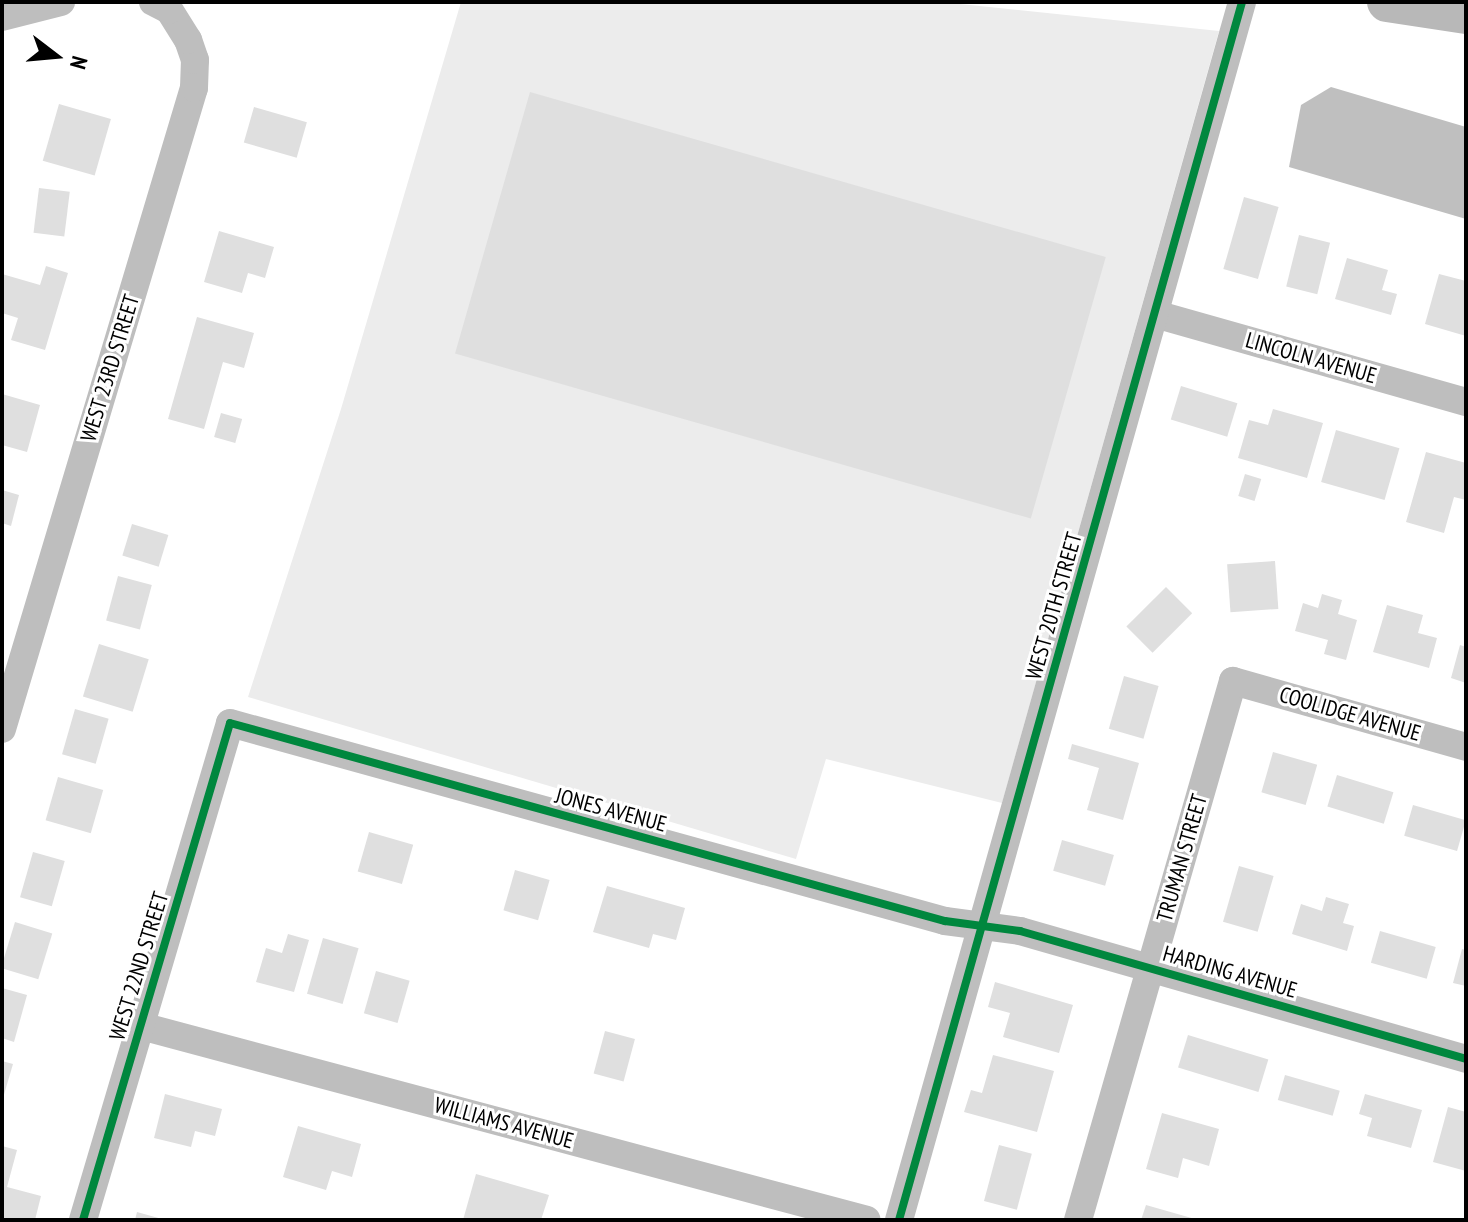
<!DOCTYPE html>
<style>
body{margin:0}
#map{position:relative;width:1468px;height:1222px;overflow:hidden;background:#fff;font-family:"PT Sans Narrow",sans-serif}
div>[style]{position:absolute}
.green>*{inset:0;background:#ececec}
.water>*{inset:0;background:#bfbfbf}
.building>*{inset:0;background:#dfdfdf;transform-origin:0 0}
.street>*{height:28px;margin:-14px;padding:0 14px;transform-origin:14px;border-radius:14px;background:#bebebe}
.secondary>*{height:40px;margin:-20px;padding:0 20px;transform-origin:20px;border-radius:20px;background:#b8b8b8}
.cycleway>*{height:8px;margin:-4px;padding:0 4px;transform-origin:4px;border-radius:4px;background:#00873e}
span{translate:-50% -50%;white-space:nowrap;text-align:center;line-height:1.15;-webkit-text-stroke:6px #fff;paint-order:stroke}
.street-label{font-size:22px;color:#000}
.frame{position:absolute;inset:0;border:4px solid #000;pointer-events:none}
.north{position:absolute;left:16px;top:16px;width:80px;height:80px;-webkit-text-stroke:6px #fff;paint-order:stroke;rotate:106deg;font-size:22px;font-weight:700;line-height:32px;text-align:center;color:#000}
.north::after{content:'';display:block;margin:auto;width:28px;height:36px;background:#000;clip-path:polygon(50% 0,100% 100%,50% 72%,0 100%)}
</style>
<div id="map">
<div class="green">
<div style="clip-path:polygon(461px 2px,941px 2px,1219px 31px,1002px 803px,826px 759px,796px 859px,248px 697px,341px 409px)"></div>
</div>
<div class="water">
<div style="clip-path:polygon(1331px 87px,1466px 127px,1466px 219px,1289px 167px,1301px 105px)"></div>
</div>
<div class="building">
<div style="left:530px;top:92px;width:599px;height:272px;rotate:16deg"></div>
<div style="left:59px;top:104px;width:54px;height:59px;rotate:16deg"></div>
<div style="left:254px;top:107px;width:55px;height:37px;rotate:16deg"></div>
<div style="left:39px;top:188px;width:31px;height:45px;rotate:7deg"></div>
<div style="left:1244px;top:197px;width:36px;height:75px;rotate:16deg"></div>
<div style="clip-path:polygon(219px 231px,274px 247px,265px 278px,248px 273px,242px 293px,204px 282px)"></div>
<div style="left:1299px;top:235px;width:32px;height:53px;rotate:14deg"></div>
<div style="clip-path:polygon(1347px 258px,1388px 270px,1382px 290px,1397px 294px,1391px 315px,1335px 299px)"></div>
<div style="clip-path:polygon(46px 266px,68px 273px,45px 350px,11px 340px,18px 318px,2px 313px,2px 274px,40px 285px)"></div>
<div style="clip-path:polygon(1439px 274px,1466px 281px,1466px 336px,1425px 324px)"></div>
<div style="clip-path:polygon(197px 317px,254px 333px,244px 368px,223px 362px,204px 429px,168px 419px)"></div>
<div style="left:1181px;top:386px;width:59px;height:35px;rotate:17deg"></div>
<div style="clip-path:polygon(2px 394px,40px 405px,27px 452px,2px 445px)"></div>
<div style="clip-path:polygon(1273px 409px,1323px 423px,1307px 478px,1238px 458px,1249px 420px,1268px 425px)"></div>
<div style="left:221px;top:413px;width:22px;height:25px;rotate:16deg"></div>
<div style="left:1336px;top:430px;width:66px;height:54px;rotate:16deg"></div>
<div style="clip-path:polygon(1426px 452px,1466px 463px,1466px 500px,1454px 497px,1444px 533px,1406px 522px)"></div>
<div style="left:1245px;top:474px;width:17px;height:23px;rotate:17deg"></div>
<div style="clip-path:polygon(2px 490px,19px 495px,11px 526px,2px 523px)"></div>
<div style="left:132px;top:524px;width:38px;height:33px;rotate:17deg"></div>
<div style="left:1275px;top:561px;width:48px;height:48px;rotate:86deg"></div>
<div style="left:118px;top:576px;width:35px;height:46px;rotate:15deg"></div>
<div style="left:1166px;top:587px;width:37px;height:56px;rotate:45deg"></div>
<div style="clip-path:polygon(1322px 594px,1342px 600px,1338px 614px,1357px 620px,1346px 660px,1324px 654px,1328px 640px,1295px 631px,1303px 603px,1318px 608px)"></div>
<div style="clip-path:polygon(1387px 605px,1423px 615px,1418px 633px,1437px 638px,1429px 668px,1373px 652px)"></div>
<div style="left:99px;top:644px;width:52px;height:55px;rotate:17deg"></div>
<div style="clip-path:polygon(1460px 645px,1466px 647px,1466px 683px,1451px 678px)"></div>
<div style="left:1124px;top:676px;width:36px;height:55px;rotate:16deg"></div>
<div style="left:75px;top:709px;width:35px;height:47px;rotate:16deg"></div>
<div style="clip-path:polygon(1072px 744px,1139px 763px,1123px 820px,1087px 810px,1099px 768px,1068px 759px)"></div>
<div style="left:1273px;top:752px;width:46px;height:42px;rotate:16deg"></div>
<div style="left:1337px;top:775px;width:59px;height:33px;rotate:17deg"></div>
<div style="left:58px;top:777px;width:47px;height:45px;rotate:16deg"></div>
<div style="left:1413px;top:805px;width:55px;height:32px;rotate:16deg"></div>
<div style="left:369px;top:832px;width:46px;height:41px;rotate:16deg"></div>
<div style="left:1062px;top:840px;width:54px;height:32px;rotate:16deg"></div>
<div style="left:33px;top:852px;width:33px;height:47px;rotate:16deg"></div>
<div style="left:1239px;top:866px;width:36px;height:58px;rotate:16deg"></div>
<div style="left:515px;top:870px;width:36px;height:42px;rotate:16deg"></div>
<div style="clip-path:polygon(607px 886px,685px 908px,676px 940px,653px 934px,649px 948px,593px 932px)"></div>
<div style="clip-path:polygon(1326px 897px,1349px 904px,1343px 923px,1354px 926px,1347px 951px,1292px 934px,1301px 904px,1322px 911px)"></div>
<div style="left:15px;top:922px;width:39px;height:48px;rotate:17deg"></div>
<div style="left:1380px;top:931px;width:58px;height:33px;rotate:16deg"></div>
<div style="clip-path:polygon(288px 934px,309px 940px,294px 992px,256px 982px,266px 948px,282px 953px)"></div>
<div style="left:323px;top:938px;width:37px;height:58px;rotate:16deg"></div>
<div style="clip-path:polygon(1462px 949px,1466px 950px,1466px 986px,1453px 983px)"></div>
<div style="left:376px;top:971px;width:35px;height:44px;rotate:16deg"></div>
<div style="clip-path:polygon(995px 982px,1073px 1005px,1059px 1053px,1003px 1037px,1010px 1013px,988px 1007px)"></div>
<div style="clip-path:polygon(2px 988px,27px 995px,14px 1042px,2px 1038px)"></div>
<div style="left:605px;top:1031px;width:31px;height:44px;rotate:15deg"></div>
<div style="left:1188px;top:1035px;width:84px;height:34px;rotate:17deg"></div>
<div style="clip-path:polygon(993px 1055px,1054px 1071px,1037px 1132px,964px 1112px,971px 1090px,982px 1093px)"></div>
<div style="clip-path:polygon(2px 1061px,13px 1064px,3px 1098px,2px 1098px)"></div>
<div style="left:1285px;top:1075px;width:57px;height:26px;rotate:16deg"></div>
<div style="clip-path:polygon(165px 1094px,222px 1109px,215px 1136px,195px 1131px,191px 1147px,154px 1138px)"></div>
<div style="clip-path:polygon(1365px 1094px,1422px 1110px,1411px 1148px,1367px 1136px,1372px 1118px,1359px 1114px)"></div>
<div style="clip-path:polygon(1448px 1107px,1466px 1112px,1466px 1171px,1433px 1162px)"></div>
<div style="clip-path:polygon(1162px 1113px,1219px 1129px,1209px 1166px,1183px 1158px,1178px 1178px,1146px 1169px)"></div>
<div style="clip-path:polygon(298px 1126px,361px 1144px,352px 1177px,332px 1171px,326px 1190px,283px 1177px)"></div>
<div style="left:999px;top:1145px;width:34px;height:58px;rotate:15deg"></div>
<div style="clip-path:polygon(2px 1146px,17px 1150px,7px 1187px,41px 1196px,35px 1220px,2px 1220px)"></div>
<div style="clip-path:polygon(476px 1174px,549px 1195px,541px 1220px,463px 1220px)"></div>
<div style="clip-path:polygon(1146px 1205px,1195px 1219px,1195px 1220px,1141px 1220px)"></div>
<div style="clip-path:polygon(137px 1212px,162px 1219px,162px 1220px,135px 1220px)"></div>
</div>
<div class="street">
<div style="left:2px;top:17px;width:61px;rotate:-14.3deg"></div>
<div style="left:1155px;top:314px;width:323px;rotate:15.8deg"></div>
<div style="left:2px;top:729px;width:669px;rotate:-73.33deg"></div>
<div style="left:194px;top:88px;width:28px;rotate:-88deg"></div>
<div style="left:195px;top:60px;width:21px;rotate:-109deg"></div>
<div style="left:188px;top:40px;width:36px;rotate:-122deg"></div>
<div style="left:169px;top:10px;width:18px;rotate:-153deg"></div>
<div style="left:141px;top:1026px;width:751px;rotate:14.96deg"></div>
<div style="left:83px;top:1220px;width:518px;rotate:-73.52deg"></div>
<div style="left:230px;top:723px;width:742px;rotate:15.48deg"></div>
<div style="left:945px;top:921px;width:76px;rotate:7.6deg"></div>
<div style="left:1020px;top:931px;width:464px;rotate:16deg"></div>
<div style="left:899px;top:1220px;width:1265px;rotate:-74.27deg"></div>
<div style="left:1078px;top:1220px;width:561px;rotate:-73.96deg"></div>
<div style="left:1233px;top:681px;width:242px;rotate:15.8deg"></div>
</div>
<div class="secondary">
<div style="left:1387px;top:2px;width:80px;rotate:8.6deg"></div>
</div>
<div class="cycleway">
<div style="left:83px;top:1220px;width:518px;rotate:-73.52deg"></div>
<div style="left:230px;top:723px;width:742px;rotate:15.48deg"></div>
<div style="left:945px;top:921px;width:76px;rotate:7.6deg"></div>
<div style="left:1020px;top:931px;width:464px;rotate:16deg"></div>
<div style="left:899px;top:1220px;width:1265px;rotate:-74.27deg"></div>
</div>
<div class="street-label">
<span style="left:1311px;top:358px;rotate:16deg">LINCOLN AVENUE</span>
<span style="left:110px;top:368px;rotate:-73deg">WEST 23RD STREET</span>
<span style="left:1054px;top:606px;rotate:-74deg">WEST 20TH STREET</span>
<span style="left:1350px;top:714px;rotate:16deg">COOLIDGE AVENUE</span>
<span style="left:611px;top:810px;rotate:15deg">JONES AVENUE</span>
<span style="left:1182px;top:858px;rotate:-74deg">TRUMAN STREET</span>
<span style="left:139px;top:966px;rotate:-73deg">WEST 22ND STREET</span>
<span style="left:1230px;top:972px;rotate:16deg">HARDING AVENUE</span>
<span style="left:504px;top:1123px;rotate:15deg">WILLIAMS AVENUE</span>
</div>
<div class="frame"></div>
<div class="north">N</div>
</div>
